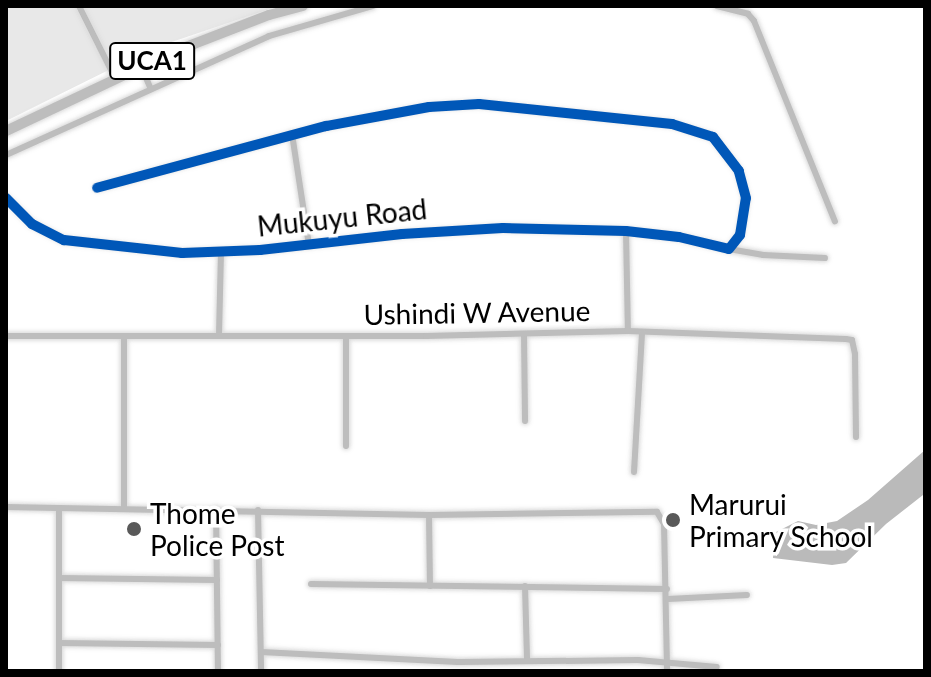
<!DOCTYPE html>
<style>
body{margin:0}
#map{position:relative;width:931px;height:677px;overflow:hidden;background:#fff;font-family:Lato,sans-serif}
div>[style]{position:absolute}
.green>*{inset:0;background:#e8e8e8}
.water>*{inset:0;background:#bababa}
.roads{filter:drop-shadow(0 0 2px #dbdbdb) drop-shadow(0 0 2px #dbdbdb)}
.minor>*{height:6px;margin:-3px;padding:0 3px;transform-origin:3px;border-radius:3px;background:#bdbdbd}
.primary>*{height:10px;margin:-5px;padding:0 5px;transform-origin:5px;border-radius:5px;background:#bdbdbd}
.cycleway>*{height:10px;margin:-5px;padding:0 5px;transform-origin:5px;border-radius:5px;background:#0057b8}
.dots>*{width:22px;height:22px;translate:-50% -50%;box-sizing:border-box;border:4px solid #fff;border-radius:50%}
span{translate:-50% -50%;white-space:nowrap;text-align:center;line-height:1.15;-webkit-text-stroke:7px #fff;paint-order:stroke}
.shield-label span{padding:2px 6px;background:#fff;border:2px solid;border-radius:6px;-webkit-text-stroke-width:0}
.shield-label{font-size:26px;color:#000;font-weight:700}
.street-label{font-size:28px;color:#000}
.poi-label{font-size:28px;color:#000}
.left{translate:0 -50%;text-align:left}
.frame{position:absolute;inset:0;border:8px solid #000;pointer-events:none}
</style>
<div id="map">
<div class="green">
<div style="clip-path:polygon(6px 6px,278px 6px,151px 49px,6px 121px)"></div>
</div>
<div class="water">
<div style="clip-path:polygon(925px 450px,923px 495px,886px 524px,846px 563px,832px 565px,773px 558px,774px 533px,798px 521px,816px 525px,837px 521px,868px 500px)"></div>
</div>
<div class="roads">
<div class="minor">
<div style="left:79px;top:6px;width:80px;rotate:63.4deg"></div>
<div style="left:717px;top:6px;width:32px;rotate:14deg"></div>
<div style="left:748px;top:14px;width:9px;rotate:49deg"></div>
<div style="left:754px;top:21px;width:216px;rotate:68deg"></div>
<div style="left:141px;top:66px;width:23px;rotate:67deg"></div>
<div style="left:292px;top:134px;width:112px;rotate:81.3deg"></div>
<div style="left:6px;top:155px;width:289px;rotate:-24.3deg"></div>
<div style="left:269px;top:36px;width:108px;rotate:-16.1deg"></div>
<div style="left:6px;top:198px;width:37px;rotate:45deg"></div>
<div style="left:32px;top:224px;width:36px;rotate:27deg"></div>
<div style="left:64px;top:240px;width:119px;rotate:6.3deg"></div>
<div style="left:182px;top:253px;width:78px;rotate:-2.2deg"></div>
<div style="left:260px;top:250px;width:143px;rotate:-6.4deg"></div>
<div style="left:402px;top:234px;width:101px;rotate:-3.4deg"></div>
<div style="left:503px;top:228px;width:123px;rotate:1.4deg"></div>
<div style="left:626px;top:231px;width:53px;rotate:6.5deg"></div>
<div style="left:679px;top:237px;width:51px;rotate:13.5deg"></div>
<div style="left:729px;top:249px;width:18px;rotate:-52deg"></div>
<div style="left:740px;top:235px;width:37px;rotate:-81deg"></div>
<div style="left:746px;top:198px;width:28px;rotate:-105deg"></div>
<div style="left:739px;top:171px;width:43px;rotate:-127.4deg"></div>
<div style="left:713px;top:137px;width:43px;rotate:-162.4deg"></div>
<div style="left:672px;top:124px;width:194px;rotate:-174.1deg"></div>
<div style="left:479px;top:104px;width:50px;rotate:176.6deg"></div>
<div style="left:429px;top:107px;width:105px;rotate:169.5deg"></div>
<div style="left:326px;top:126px;width:237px;rotate:164.9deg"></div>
<div style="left:626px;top:231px;width:100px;rotate:88.9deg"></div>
<div style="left:729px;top:249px;width:35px;rotate:10deg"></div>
<div style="left:763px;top:255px;width:62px;rotate:2.8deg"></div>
<div style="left:219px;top:334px;width:81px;rotate:-88.6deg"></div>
<div style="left:524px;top:334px;width:87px;rotate:89.3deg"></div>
<div style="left:6px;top:336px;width:420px"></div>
<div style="left:426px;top:336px;width:202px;rotate:-1.4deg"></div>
<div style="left:628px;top:331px;width:218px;rotate:2.1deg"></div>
<div style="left:846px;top:339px;width:6px;rotate:9deg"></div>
<div style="left:852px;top:340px;width:14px;rotate:78deg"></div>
<div style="left:855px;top:354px;width:83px;rotate:89.3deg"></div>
<div style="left:124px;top:336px;width:173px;rotate:90deg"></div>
<div style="left:346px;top:446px;width:110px;rotate:-90deg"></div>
<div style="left:634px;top:472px;width:140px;rotate:-86.7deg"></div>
<div style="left:6px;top:507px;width:423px;rotate:1.1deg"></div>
<div style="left:429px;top:515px;width:228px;rotate:-0.8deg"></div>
<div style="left:657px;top:512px;width:14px;rotate:60deg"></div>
<div style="left:664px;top:524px;width:147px;rotate:88.8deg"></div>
<div style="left:216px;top:509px;width:162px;rotate:89.3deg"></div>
<div style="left:258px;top:510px;width:161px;rotate:88.9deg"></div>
<div style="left:429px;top:515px;width:71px;rotate:89.2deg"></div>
<div style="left:59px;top:578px;width:158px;rotate:0.7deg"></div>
<div style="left:311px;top:584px;width:356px;rotate:0.8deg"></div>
<div style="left:525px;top:586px;width:73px;rotate:88.4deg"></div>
<div style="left:668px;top:599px;width:79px;rotate:-2.9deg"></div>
<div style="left:59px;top:643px;width:159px;rotate:0.7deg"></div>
<div style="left:261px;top:652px;width:197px;rotate:2.9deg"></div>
<div style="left:458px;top:662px;width:180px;rotate:-0.6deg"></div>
<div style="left:638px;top:660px;width:79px;rotate:5.1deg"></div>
<div style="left:59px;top:671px;width:163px;rotate:-90deg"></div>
</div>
<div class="primary">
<div style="left:6px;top:131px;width:185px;rotate:-25.3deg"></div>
<div style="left:173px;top:52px;width:103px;rotate:-21.1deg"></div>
<div style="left:269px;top:15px;width:35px;rotate:-15deg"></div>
</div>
</div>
<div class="cycleway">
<div style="left:6px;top:198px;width:37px;rotate:45deg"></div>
<div style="left:32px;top:224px;width:36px;rotate:27deg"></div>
<div style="left:64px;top:240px;width:119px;rotate:6.3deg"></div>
<div style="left:182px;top:253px;width:78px;rotate:-2.2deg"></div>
<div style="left:260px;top:250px;width:143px;rotate:-6.4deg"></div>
<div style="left:402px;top:234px;width:101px;rotate:-3.4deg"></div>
<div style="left:503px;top:228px;width:123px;rotate:1.4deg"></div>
<div style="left:626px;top:231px;width:53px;rotate:6.5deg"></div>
<div style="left:679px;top:237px;width:51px;rotate:13.5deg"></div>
<div style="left:729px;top:249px;width:18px;rotate:-52deg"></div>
<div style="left:740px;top:235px;width:37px;rotate:-81deg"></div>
<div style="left:746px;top:198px;width:28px;rotate:-105deg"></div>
<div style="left:739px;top:171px;width:43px;rotate:-127.4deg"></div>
<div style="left:713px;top:137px;width:43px;rotate:-162.4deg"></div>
<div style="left:672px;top:124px;width:194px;rotate:-174.1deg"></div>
<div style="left:479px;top:104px;width:50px;rotate:176.6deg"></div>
<div style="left:429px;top:107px;width:105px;rotate:169.5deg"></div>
<div style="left:326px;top:126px;width:237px;rotate:164.9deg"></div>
</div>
<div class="dots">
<div style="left:673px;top:520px;background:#595959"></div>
<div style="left:134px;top:529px;background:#595959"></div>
</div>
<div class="shield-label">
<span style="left:152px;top:61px">UCA1</span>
</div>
<div class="street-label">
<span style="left:342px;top:217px;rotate:-6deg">Mukuyu Road</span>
<span style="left:477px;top:312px;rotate:-1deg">Ushindi W Avenue</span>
</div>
<div class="poi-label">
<span class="left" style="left:689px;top:520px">Marurui<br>Primary School</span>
<span class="left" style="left:150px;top:529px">Thome<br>Police Post</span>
</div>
<div class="frame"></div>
</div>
